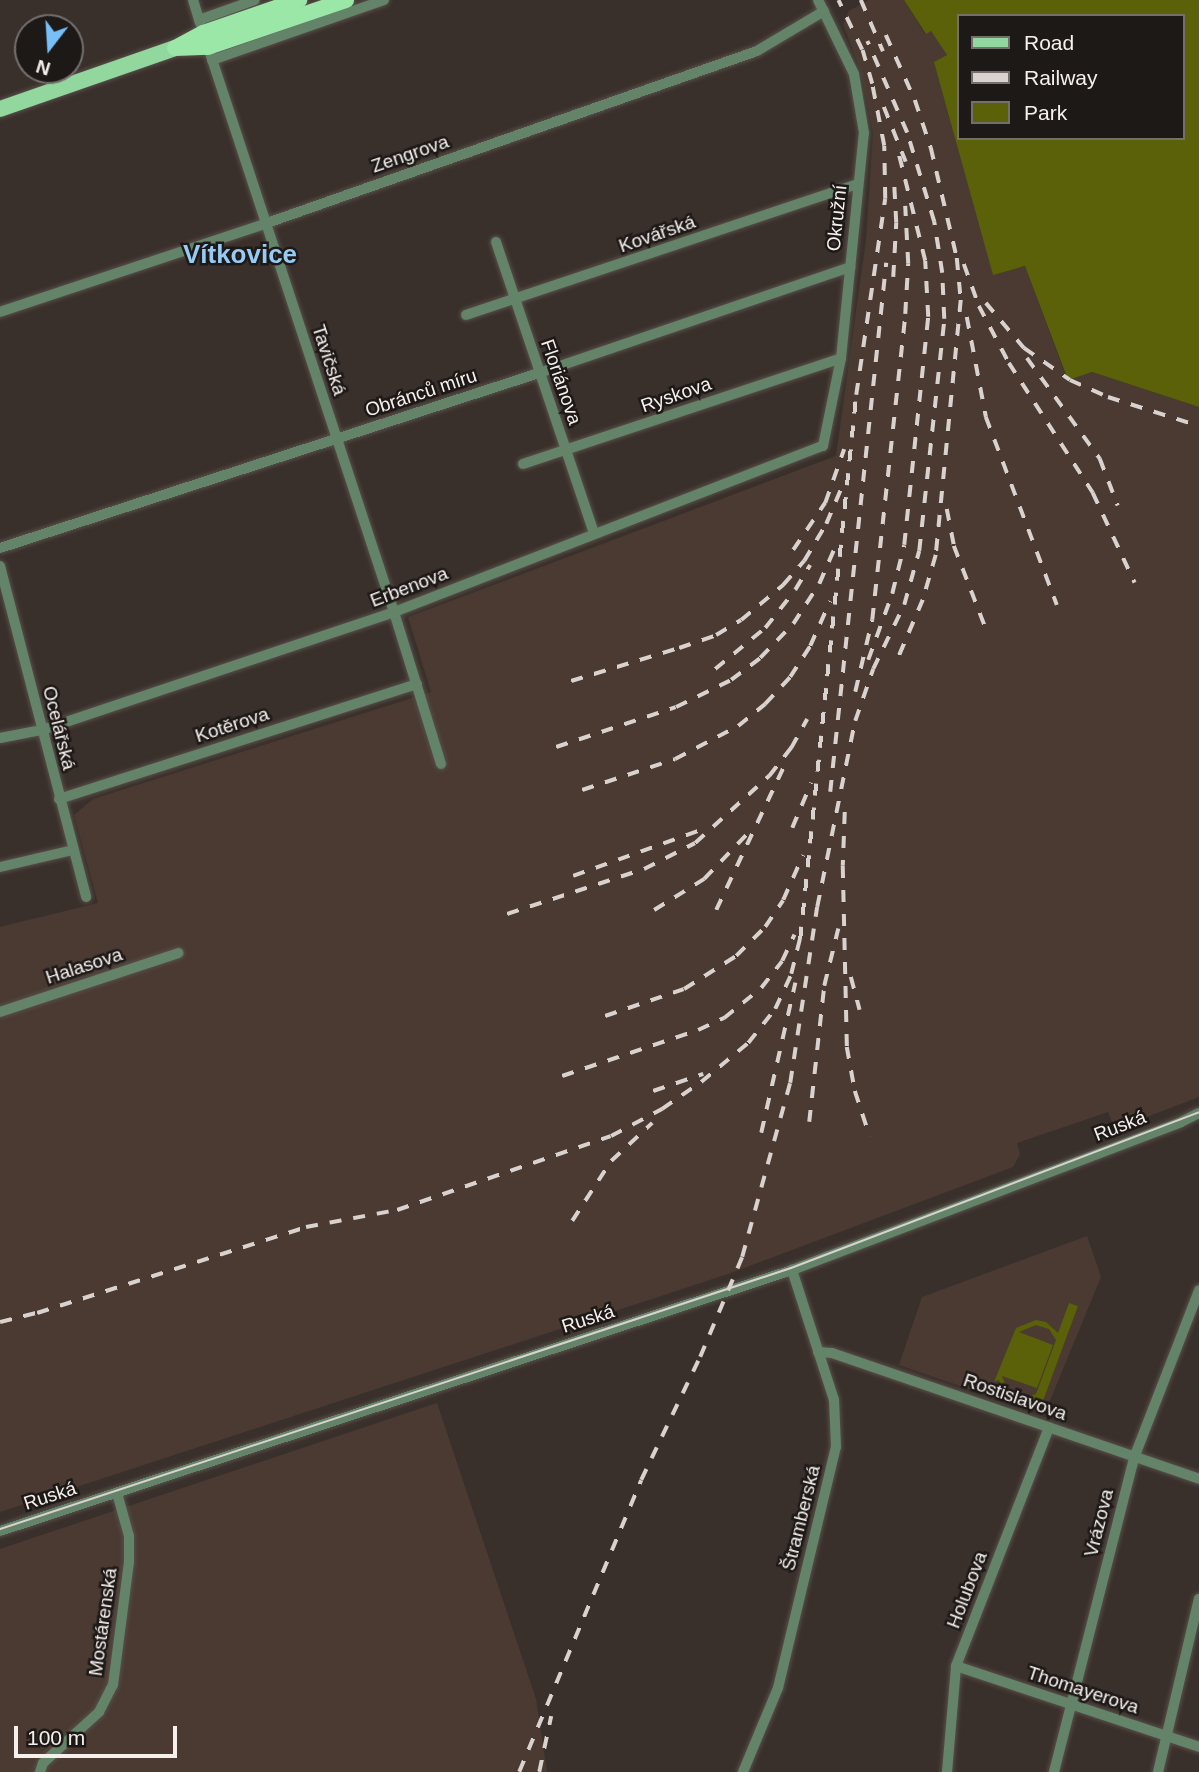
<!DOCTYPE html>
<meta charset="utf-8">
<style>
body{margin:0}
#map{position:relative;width:1199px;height:1772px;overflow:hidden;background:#3a302b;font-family:Arial,sans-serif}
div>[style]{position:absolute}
.built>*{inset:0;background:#4a3a32}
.green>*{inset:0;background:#5a6108}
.roads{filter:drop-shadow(0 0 2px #584f4a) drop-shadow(0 0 2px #584f4a)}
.minor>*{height:10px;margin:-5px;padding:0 5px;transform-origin:5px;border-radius:5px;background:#648469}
.primary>*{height:16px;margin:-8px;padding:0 8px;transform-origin:8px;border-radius:8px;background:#92d79d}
.trunk>*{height:16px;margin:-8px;padding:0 8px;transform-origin:8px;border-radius:8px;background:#9be7a8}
.tram>*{height:2px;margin:-1px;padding:0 1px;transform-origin:1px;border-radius:1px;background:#d9d2cf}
.rail>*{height:3.5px;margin-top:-1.75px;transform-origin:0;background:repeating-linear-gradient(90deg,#d9d2cf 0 12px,transparent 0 24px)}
span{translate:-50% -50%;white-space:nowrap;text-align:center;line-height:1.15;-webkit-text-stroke:5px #1d1917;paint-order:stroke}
.street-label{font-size:19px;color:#f6f0ed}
.district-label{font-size:26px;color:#97cbf5;font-weight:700}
.legend{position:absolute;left:957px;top:14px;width:228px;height:126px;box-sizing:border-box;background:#1d1917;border:2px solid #746f6d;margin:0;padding:9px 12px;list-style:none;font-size:21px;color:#f6f0ed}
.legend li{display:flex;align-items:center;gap:14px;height:35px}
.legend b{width:35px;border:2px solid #746f6d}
.north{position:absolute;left:14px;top:14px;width:70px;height:70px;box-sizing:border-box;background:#1d1917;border:2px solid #746f6d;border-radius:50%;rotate:197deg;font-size:19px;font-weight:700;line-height:28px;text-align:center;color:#f6f0ed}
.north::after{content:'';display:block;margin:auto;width:24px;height:32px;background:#78bff7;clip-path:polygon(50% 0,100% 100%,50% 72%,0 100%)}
.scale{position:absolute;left:14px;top:1726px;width:163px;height:32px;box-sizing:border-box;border:4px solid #f6f0ed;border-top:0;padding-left:9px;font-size:21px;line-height:24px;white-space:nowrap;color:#f6f0ed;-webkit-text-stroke:5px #1d1917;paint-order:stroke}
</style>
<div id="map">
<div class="built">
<div style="clip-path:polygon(869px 0,904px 0,925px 34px,931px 31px,947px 55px,935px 62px,993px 274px,1025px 266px,1067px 379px,1092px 372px,1199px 407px,1199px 1097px,1115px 1129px,1108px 1112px,1017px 1143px,1020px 1154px,1013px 1167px,728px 1274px,0 1512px,0 927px,98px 903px,74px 815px,93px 799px,431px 692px,408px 617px,836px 456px,866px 239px,873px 133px,861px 72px,843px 24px,849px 11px)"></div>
<div style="clip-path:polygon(1087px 1236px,1101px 1277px,1044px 1415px,899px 1365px,922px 1297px)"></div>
<div style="clip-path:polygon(437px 1403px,536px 1699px,547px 1772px,0 1772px,0 1549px)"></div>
</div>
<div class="green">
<div style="clip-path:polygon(evenodd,904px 0,1199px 0,1199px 407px,1092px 372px,1068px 380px,1025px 266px,993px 275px,934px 62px,947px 55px,931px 31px,926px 34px,904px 0,959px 16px,1183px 16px,1183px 138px,959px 138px,959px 16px)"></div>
<div style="clip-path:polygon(evenodd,1069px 1303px,1078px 1306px,1040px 1409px,1032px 1406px,1033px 1401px,1022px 1403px,1011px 1399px,1001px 1390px,999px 1380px,994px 1382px,1016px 1328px,1036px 1320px,1046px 1322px,1058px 1333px,1069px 1303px,1036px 1325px,1049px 1329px,1056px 1340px,1036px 1394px,1022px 1398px,1008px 1391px,1002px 1376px,1037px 1388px,1053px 1345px,1019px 1332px,1036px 1325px)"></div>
</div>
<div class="roads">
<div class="minor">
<div style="left:193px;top:0;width:24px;rotate:73deg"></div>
<div style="left:199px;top:20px;width:59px;rotate:-19.7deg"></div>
<div style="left:208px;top:47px;width:595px;rotate:71.78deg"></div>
<div style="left:394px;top:612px;width:159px;rotate:72.8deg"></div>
<div style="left:212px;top:60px;width:182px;rotate:-19.2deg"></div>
<div style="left:496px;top:242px;width:307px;rotate:71.4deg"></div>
<div style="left:0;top:312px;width:281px;rotate:-18.4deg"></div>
<div style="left:267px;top:223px;width:519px;rotate:-19.34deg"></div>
<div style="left:757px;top:51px;width:78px;rotate:-30.8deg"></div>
<div style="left:466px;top:315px;width:413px;rotate:-18.5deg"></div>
<div style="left:523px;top:464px;width:335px;rotate:-18.4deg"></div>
<div style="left:0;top:548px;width:567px;rotate:-17.99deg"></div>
<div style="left:539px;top:373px;width:329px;rotate:-18.8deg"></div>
<div style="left:0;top:566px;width:342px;rotate:75.4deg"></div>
<div style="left:0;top:738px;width:43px;rotate:-10.8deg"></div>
<div style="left:42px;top:730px;width:371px;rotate:-18.5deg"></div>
<div style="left:394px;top:612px;width:460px;rotate:-21.2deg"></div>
<div style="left:823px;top:446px;width:90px;rotate:-78.4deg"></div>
<div style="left:841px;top:358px;width:226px;rotate:-84.2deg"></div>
<div style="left:864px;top:133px;width:60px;rotate:-99.6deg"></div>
<div style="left:854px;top:74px;width:82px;rotate:-115.9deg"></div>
<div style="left:59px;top:799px;width:376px;rotate:-17.8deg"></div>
<div style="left:0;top:867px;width:75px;rotate:-13.1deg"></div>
<div style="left:0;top:1012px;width:188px;rotate:-18.3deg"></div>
<div style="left:818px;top:1352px;width:14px;rotate:4deg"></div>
<div style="left:832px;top:1353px;width:388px;rotate:18.9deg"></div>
<div style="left:0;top:1531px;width:834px;rotate:-18.24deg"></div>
<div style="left:792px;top:1270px;width:416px;rotate:-20.8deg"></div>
<div style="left:1181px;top:1122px;width:20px;rotate:-27deg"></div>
<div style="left:956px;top:1666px;width:256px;rotate:18.4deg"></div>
<div style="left:40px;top:1772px;width:9px;rotate:-72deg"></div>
<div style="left:43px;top:1763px;width:76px;rotate:-42.3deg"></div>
<div style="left:99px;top:1712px;width:30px;rotate:-63deg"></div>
<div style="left:113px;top:1685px;width:125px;rotate:-82.6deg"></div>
<div style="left:129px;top:1561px;width:25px;rotate:-90deg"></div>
<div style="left:129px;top:1536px;width:45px;rotate:-105.6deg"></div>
<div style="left:743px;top:1772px;width:91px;rotate:-67.4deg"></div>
<div style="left:778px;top:1688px;width:248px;rotate:-76.5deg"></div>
<div style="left:836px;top:1447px;width:47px;rotate:-92.4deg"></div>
<div style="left:834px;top:1400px;width:137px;rotate:-107.9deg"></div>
<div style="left:947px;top:1772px;width:106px;rotate:-85.1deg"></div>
<div style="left:956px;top:1666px;width:256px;rotate:-68.7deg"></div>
<div style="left:1054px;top:1772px;width:324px;rotate:-75.7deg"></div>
<div style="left:1134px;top:1458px;width:180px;rotate:-68.8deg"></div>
<div style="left:1158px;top:1772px;width:178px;rotate:-76.7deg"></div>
</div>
<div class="primary">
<div style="left:0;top:109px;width:185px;rotate:-19.2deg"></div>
</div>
<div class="trunk">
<div style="left:177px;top:47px;width:30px;rotate:-28deg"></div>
<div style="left:203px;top:33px;width:102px;rotate:-19deg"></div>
<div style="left:175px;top:48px;width:33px;rotate:-2deg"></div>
<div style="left:208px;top:47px;width:146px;rotate:-18.8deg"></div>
</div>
</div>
<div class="tram">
<div style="left:0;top:1529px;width:833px;rotate:-18.26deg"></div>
<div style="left:791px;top:1268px;width:437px;rotate:-20.9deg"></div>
</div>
<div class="rail">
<div style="left:861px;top:0;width:56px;rotate:66.7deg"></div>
<div style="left:886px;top:35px;width:71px;rotate:66deg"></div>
<div style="left:915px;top:100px;width:51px;rotate:71.6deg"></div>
<div style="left:931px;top:148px;width:113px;rotate:76.7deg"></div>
<div style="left:957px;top:258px;width:42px;rotate:84.6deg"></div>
<div style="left:961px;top:300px;width:256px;rotate:95.6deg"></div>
<div style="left:936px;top:555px;width:47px;rotate:106.1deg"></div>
<div style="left:923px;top:600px;width:66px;rotate:113.1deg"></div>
<div style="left:884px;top:107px;width:59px;rotate:68.2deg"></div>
<div style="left:964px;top:264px;width:45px;rotate:70.3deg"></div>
<div style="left:979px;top:306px;width:64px;rotate:62.2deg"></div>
<div style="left:1009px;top:363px;width:155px;rotate:57.1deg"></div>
<div style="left:1093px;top:493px;width:99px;rotate:65deg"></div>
<div style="left:893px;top:277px;width:54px;rotate:-86.8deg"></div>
<div style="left:896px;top:223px;width:37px;rotate:-93deg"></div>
<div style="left:986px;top:303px;width:59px;rotate:49.8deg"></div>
<div style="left:1024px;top:348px;width:56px;rotate:34.8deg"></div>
<div style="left:1070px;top:380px;width:42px;rotate:24.1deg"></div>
<div style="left:1108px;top:397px;width:96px;rotate:17.7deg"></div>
<div style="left:967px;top:317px;width:102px;rotate:79.2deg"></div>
<div style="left:986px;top:417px;width:201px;rotate:69.3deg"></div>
<div style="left:1027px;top:358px;width:125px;rotate:54.1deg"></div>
<div style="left:1100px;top:459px;width:50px;rotate:69deg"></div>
<div style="left:947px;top:509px;width:38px;rotate:79deg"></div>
<div style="left:954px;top:546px;width:89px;rotate:68.9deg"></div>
<div style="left:793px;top:550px;width:57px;rotate:-55.8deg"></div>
<div style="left:825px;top:503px;width:57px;rotate:-70.6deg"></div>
<div style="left:868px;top:660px;width:70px;rotate:-70deg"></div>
<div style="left:892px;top:594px;width:50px;rotate:-76.2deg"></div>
<div style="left:904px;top:545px;width:229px;rotate:-84deg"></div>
<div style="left:928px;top:317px;width:56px;rotate:-93.1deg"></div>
<div style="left:925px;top:261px;width:112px;rotate:-103.9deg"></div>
<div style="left:715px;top:669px;width:65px;rotate:-39.4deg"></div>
<div style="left:765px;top:628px;width:48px;rotate:-51.7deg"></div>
<div style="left:795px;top:590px;width:29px;rotate:-59deg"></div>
<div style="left:571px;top:681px;width:113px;rotate:-17deg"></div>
<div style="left:679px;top:648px;width:39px;rotate:-19deg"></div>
<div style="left:716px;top:635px;width:29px;rotate:-31deg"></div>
<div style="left:741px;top:620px;width:55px;rotate:-39.8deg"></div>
<div style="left:783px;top:585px;width:32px;rotate:-49deg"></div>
<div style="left:804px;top:561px;width:43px;rotate:-59.3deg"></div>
<div style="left:826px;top:524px;width:39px;rotate:-67deg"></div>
<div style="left:855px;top:692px;width:74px;rotate:-76.7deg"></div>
<div style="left:872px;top:620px;width:308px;rotate:-83.8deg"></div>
<div style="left:905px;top:314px;width:50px;rotate:-86.6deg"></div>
<div style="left:908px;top:264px;width:58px;rotate:-93deg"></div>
<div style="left:556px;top:747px;width:126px;rotate:-18.4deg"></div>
<div style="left:676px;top:707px;width:61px;rotate:-26.1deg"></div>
<div style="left:731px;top:680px;width:36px;rotate:-37deg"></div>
<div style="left:760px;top:658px;width:47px;rotate:-45.9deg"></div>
<div style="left:793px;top:624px;width:48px;rotate:-57deg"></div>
<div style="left:819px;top:584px;width:40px;rotate:-66.6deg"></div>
<div style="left:582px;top:790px;width:98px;rotate:-18.4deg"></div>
<div style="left:675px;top:759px;width:71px;rotate:-27.6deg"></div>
<div style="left:738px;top:726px;width:35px;rotate:-39deg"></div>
<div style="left:765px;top:704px;width:37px;rotate:-47deg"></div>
<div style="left:790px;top:677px;width:37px;rotate:-57deg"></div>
<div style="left:810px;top:646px;width:49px;rotate:-66deg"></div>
<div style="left:830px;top:792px;width:532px;rotate:-83.96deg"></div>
<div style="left:845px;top:812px;width:54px;rotate:92.1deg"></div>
<div style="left:843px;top:866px;width:181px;rotate:88.7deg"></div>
<div style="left:847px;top:1047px;width:45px;rotate:79.7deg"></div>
<div style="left:855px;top:1091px;width:48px;rotate:71.9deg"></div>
<div style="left:792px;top:828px;width:49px;rotate:-67.1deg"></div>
<div style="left:573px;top:876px;width:133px;rotate:-19.8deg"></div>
<div style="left:654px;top:910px;width:59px;rotate:-31.8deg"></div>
<div style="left:704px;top:879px;width:61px;rotate:-46.3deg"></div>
<div style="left:716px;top:910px;width:159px;rotate:-64.7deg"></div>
<div style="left:507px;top:914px;width:144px;rotate:-18.2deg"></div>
<div style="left:644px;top:869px;width:57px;rotate:-27deg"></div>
<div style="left:695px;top:843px;width:100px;rotate:-42.2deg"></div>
<div style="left:769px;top:776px;width:36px;rotate:-52deg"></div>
<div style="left:791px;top:748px;width:33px;rotate:-61deg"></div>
<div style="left:851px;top:977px;width:34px;rotate:75deg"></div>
<div style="left:605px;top:1016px;width:83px;rotate:-18.9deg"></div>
<div style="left:684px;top:989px;width:62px;rotate:-32.4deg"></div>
<div style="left:736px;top:956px;width:41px;rotate:-45deg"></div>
<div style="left:765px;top:927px;width:32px;rotate:-56deg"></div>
<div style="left:783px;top:900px;width:49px;rotate:-66deg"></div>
<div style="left:562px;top:1076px;width:144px;rotate:-18.7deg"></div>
<div style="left:698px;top:1030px;width:29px;rotate:-25deg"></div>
<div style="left:724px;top:1018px;width:48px;rotate:-39deg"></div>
<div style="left:761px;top:988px;width:34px;rotate:-52deg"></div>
<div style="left:782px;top:961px;width:29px;rotate:-65deg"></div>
<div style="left:653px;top:1091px;width:53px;rotate:-18.8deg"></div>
<div style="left:809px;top:1122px;width:137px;rotate:-83.7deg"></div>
<div style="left:824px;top:986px;width:59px;rotate:-76.2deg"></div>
<div style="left:761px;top:1133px;width:154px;rotate:-77.2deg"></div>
<div style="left:572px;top:1221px;width:72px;rotate:-57deg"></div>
<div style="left:611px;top:1161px;width:56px;rotate:-42.8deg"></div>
<div style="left:0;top:1322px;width:38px;rotate:-14deg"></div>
<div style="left:37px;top:1313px;width:282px;rotate:-17.7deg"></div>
<div style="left:306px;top:1227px;width:93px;rotate:-10.6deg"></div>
<div style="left:397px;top:1210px;width:226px;rotate:-19.1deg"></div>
<div style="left:611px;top:1136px;width:58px;rotate:-27.9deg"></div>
<div style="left:662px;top:1109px;width:47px;rotate:-34.7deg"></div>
<div style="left:701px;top:1082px;width:61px;rotate:-39.7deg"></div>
<div style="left:748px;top:1043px;width:43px;rotate:-51.5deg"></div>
<div style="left:775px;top:1009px;width:38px;rotate:-65deg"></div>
<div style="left:791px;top:974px;width:36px;rotate:-76deg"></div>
<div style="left:800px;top:939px;width:547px;rotate:-84.12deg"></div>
<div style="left:856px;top:395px;width:198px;rotate:-81.6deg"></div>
<div style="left:885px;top:199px;width:53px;rotate:-91.1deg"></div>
<div style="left:884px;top:146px;width:63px;rotate:-101deg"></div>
<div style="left:872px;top:84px;width:35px;rotate:-106deg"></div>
<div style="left:862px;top:50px;width:55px;rotate:-115.6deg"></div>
<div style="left:519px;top:1772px;width:316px;rotate:-67.3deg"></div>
<div style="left:641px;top:1480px;width:136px;rotate:-64.4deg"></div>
<div style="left:700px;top:1357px;width:108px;rotate:-67.2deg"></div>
<div style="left:742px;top:1257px;width:180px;rotate:-74.6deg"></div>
<div style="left:790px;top:1083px;width:178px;rotate:-81.3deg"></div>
<div style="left:817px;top:907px;width:190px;rotate:-78.5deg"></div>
<div style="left:855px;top:721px;width:55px;rotate:-70.9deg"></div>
<div style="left:873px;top:669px;width:71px;rotate:-64.2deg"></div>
<div style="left:904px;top:605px;width:56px;rotate:-74.5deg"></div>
<div style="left:919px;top:551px;width:233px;rotate:-83.8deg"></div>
<div style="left:944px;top:319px;width:46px;rotate:-92.5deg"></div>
<div style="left:942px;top:273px;width:52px;rotate:-98.9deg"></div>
<div style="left:934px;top:222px;width:93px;rotate:-106.9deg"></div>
<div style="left:907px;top:133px;width:100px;rotate:-113.5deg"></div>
<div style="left:539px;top:1772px;width:57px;rotate:-77.9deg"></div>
</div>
<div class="street-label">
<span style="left:410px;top:154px;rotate:-19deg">Zengrova</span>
<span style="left:837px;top:218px;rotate:-84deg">Okružní</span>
<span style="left:657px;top:234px;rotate:-19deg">Kovářská</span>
<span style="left:329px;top:360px;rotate:72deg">Tavičská</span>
<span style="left:561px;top:382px;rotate:71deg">Floriánova</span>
<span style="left:421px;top:393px;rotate:-18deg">Obránců míru</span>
<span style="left:676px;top:395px;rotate:-19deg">Ryskova</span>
<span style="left:409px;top:587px;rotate:-21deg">Erbenova</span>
<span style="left:232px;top:725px;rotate:-18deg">Kotěrova</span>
<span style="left:59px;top:728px;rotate:76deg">Ocelářská</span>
<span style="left:84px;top:966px;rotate:-18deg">Halasova</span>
<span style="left:1120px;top:1126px;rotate:-21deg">Ruská</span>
<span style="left:588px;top:1319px;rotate:-18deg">Ruská</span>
<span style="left:1015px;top:1397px;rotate:19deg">Rostislavova</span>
<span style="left:50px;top:1496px;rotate:-18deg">Ruská</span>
<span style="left:801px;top:1518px;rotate:-76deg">Štramberská</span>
<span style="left:1099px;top:1523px;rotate:-76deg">Vrázova</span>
<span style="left:967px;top:1590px;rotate:-69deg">Holubova</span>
<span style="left:103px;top:1622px;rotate:-82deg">Mostárenská</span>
<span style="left:1083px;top:1690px;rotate:18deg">Thomayerova</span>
</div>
<div class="district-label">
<span style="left:240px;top:255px">Vítkovice</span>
</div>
<ul class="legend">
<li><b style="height:9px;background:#92d79d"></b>Road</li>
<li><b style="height:9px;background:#d9d2cf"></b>Railway</li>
<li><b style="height:19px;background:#5a6108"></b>Park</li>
</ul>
<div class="north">N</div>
<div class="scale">100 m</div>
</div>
